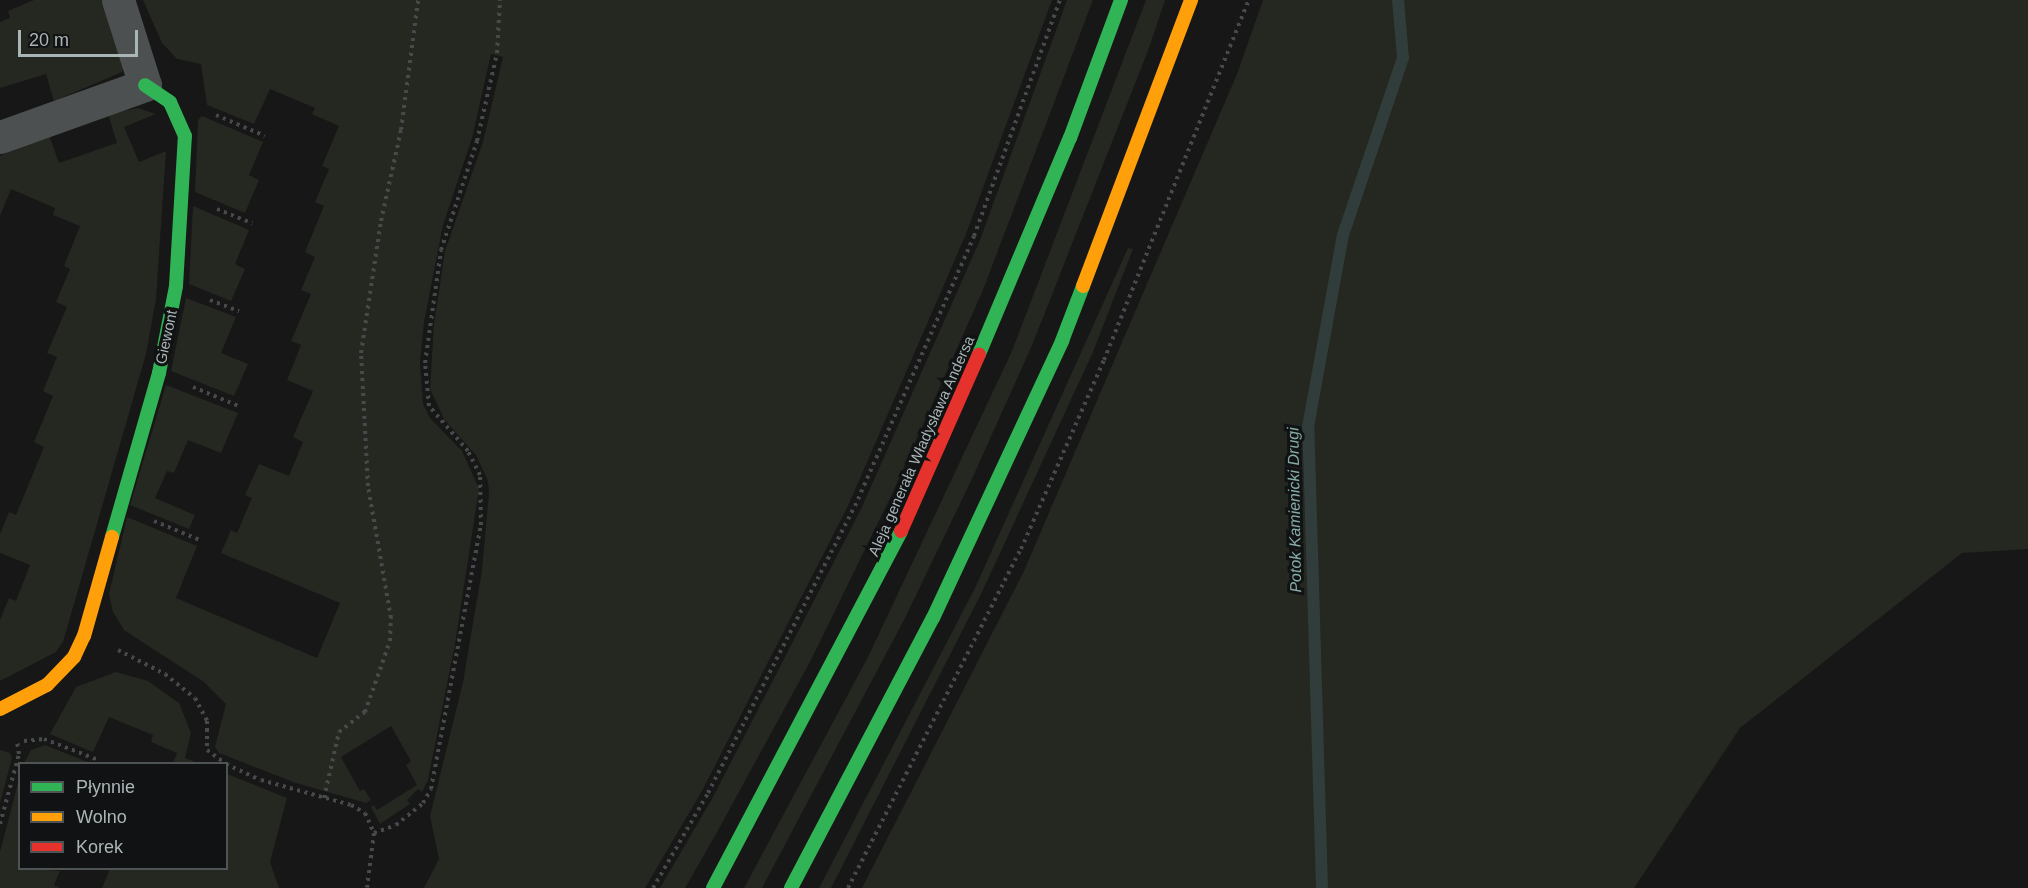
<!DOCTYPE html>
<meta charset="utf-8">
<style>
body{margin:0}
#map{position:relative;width:2028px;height:888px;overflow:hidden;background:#171717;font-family:Arial,sans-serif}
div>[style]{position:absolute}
.green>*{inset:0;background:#252721}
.stream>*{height:12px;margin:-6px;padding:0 6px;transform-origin:6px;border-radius:6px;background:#303d3b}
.path>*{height:4px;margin-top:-2px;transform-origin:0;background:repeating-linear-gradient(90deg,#474a4a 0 3px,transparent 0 7.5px)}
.street>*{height:33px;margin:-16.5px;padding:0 16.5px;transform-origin:16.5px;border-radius:16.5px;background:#4c5050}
.fast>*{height:14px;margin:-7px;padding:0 7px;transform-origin:7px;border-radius:7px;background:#30b455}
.slow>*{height:14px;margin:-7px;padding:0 7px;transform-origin:7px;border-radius:7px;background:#ff9f0a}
.jam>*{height:14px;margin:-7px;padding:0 7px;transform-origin:7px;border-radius:7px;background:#e5322d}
span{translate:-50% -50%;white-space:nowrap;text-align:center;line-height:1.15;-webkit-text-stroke:6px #111213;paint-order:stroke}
.street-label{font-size:15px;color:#aab6b6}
.water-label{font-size:16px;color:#86ada5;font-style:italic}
.legend{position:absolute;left:18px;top:762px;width:210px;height:108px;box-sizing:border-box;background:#111213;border:2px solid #4e5454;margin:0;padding:8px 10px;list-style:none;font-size:18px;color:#aab6b6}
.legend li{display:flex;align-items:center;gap:12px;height:30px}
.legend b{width:30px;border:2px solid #4e5454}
.scale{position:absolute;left:18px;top:30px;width:120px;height:27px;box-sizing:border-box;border:3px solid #aab6b6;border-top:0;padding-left:8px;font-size:18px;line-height:21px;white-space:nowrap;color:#aab6b6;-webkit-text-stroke:4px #111213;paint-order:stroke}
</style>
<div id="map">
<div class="green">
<div style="clip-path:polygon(34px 0,106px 0,124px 64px,122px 72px,54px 101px,46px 74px,0 88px,0 22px,10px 18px,8px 11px)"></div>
<div style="clip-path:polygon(143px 0,1052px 0,966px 234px,848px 506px,702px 791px,645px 888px,424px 888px,439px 859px,430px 816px,463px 682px,482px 570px,489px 493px,488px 481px,476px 455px,444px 419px,430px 389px,434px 324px,445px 251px,483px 142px,503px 57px,491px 54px,472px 138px,443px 225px,424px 322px,420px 363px,423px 404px,430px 418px,462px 451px,479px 489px,455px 644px,428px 780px,422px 792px,418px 789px,407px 800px,410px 804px,380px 824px,371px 807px,374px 805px,377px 810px,417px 785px,406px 765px,411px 761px,391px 726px,341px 757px,360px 791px,364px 789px,371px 800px,366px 803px,296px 783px,219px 753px,215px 747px,226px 704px,204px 682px,124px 630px,113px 612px,109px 594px,127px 517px,197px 546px,176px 598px,317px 658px,340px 603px,221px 553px,231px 530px,237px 533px,252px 498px,245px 495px,259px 464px,289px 476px,303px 442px,293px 437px,313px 391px,287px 380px,301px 345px,291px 341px,311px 294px,301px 290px,315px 257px,305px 252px,324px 206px,315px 202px,329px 169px,322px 166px,339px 126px,312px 114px,315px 108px,270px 89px,254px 124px,207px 105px,201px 64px,177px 59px,162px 43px)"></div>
<div style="clip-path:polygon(1067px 0,1093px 0,983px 290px,892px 494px,811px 660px,716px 834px,685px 888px,660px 888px,713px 797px,861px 509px,980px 240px)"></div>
<div style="clip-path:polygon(1146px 0,1165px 0,1149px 48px,1033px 343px,971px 481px,905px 618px,762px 888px,744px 888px,868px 657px,1012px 351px)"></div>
<div style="clip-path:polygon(1263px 0,2028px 0,2028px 549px,1962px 553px,1740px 728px,1634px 888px,862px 888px,1024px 571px,1237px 74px)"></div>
<div style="clip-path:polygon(138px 108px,156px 114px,124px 127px,139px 162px,166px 151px,156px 299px,146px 354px,63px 642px,56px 652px,0 681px,0 620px,9px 598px,16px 601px,30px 565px,0 553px,0 534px,9px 512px,16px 515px,44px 447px,34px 442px,53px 396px,43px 391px,57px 357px,47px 353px,67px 307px,56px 302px,70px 269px,64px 266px,80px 226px,53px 215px,55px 208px,11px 189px,0 216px,0 156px,49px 135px,59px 163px,117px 143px,108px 114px)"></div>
<div style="clip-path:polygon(202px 116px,263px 142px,249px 175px,259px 180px,245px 213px,195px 192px,198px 120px)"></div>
<div style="clip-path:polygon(193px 206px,249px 230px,235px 264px,245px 269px,231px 301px,189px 284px)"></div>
<div style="clip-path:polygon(1128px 248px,1133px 249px,1093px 352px,982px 592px,831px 888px,819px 888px,975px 588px)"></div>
<div style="clip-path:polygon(186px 298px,236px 317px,221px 353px,248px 364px,234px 396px,171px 371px)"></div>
<div style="clip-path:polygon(166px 385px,238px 413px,221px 453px,188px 440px,174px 473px,167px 471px,155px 498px,195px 515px,189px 529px,130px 505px)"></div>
<div style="clip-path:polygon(116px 672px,148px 681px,179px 703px,191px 733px,185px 758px,198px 763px,173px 763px,177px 753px,151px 742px,153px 735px,109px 717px,93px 752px,50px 734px,76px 687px)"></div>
<div style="clip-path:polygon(45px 745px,90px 763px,24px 763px,31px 750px)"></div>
<div style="clip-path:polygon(0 750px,10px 753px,12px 758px,0 803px)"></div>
<div style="clip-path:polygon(227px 774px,287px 798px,270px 862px,279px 888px,102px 888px,110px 869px,226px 868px)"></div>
<div style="clip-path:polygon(19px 779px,20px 868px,60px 871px,54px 885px,60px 888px,0 888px,0 852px)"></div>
</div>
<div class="stream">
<div style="left:1322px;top:888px;width:461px;rotate:-91.7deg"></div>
<div style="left:1308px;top:427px;width:195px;rotate:-79.7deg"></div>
<div style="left:1343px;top:235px;width:187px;rotate:-71.3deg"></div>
<div style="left:1403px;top:58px;width:58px;rotate:-94.9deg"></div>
</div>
<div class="path">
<div style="left:216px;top:115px;width:53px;rotate:23.2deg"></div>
<div style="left:217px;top:209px;width:38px;rotate:22deg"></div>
<div style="left:210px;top:300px;width:31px;rotate:21deg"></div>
<div style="left:193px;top:387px;width:52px;rotate:22.6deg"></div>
<div style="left:154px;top:521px;width:50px;rotate:22.4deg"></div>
<div style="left:118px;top:650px;width:53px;rotate:27.1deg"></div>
<div style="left:165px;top:674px;width:38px;rotate:39deg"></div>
<div style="left:195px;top:698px;width:26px;rotate:62deg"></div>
<div style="left:207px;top:721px;width:29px;rotate:90deg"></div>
<div style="left:207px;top:750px;width:24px;rotate:36deg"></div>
<div style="left:24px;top:741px;width:20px;rotate:-6deg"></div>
<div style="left:44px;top:739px;width:56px;rotate:21deg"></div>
<div style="left:226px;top:764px;width:38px;rotate:25deg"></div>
<div style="left:261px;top:780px;width:93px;rotate:15.5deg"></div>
<div style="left:351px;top:805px;width:16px;rotate:30deg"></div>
<div style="left:365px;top:813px;width:22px;rotate:66deg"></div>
<div style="left:374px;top:833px;width:55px;rotate:97.3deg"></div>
<div style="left:324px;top:798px;width:68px;rotate:-77.2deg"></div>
<div style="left:339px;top:732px;width:33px;rotate:-38deg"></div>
<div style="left:365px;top:712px;width:75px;rotate:-70.6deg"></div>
<div style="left:390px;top:641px;width:23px;rotate:-88deg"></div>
<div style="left:391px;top:618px;width:134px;rotate:-99.9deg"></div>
<div style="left:368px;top:486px;width:133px;rotate:-93deg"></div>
<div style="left:361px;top:353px;width:134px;rotate:-81.4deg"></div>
<div style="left:381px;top:221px;width:93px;rotate:-77.6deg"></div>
<div style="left:401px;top:130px;width:131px;rotate:-82.5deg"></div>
<div style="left:0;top:824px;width:73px;rotate:-74.8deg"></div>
<div style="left:19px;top:754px;width:13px;rotate:-99deg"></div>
<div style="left:374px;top:833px;width:23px;rotate:-20deg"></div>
<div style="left:396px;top:825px;width:35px;rotate:-39deg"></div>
<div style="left:423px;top:803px;width:16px;rotate:-60deg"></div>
<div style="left:431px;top:789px;width:269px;rotate:-79.3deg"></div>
<div style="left:481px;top:525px;width:50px;rotate:-91.1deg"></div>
<div style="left:480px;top:475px;width:27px;rotate:-117deg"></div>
<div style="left:468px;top:451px;width:60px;rotate:-130.9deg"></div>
<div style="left:429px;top:406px;width:43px;rotate:-95.3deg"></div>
<div style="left:425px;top:363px;width:114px;rotate:-81.9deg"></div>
<div style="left:441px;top:250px;width:115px;rotate:-71.7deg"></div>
<div style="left:477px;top:141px;width:90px;rotate:-77.2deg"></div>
<div style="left:497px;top:53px;width:53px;rotate:-86.8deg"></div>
<div style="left:653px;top:888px;width:110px;rotate:-59.9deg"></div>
<div style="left:708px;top:793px;width:322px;rotate:-62.9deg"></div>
<div style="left:855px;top:506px;width:295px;rotate:-66.2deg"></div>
<div style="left:974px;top:236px;width:251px;rotate:-70deg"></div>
<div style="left:848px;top:888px;width:381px;rotate:-63deg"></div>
<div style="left:1021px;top:549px;width:206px;rotate:-66.3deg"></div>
<div style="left:1104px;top:360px;width:388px;rotate:-68.1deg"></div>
</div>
<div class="street">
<div style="left:0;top:137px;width:154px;rotate:-19.7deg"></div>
<div style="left:145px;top:85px;width:89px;rotate:-107.6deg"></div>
</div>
<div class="fast">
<div style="left:979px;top:354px;width:234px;rotate:-67.2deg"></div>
<div style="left:1070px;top:138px;width:147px;rotate:-69.7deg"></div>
<div style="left:112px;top:537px;width:171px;rotate:-74deg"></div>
<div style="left:159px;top:373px;width:89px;rotate:-78.9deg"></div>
<div style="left:176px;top:286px;width:150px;rotate:-86.6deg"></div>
<div style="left:185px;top:136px;width:37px;rotate:-114deg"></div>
<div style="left:170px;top:102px;width:30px;rotate:-146deg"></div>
<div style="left:713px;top:888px;width:403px;rotate:-62.2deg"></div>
<div style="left:791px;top:888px;width:305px;rotate:-62.3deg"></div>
<div style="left:933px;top:618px;width:306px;rotate:-65deg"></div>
<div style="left:1062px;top:341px;width:59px;rotate:-69.1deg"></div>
</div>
<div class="slow">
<div style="left:1083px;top:286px;width:306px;rotate:-69.3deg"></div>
<div style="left:0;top:709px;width:53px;rotate:-27.1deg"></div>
<div style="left:47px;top:685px;width:39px;rotate:-46deg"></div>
<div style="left:74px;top:657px;width:23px;rotate:-65deg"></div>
<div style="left:84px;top:636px;width:103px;rotate:-74.2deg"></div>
</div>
<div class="jam">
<div style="left:901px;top:531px;width:193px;rotate:-66.2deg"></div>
</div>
<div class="street-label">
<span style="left:166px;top:337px;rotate:-78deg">Giewont</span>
<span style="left:921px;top:446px;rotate:-66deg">Aleja generała Władysława Andersa</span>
</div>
<div class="water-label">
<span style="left:1295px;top:510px;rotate:-91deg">Potok Kamienicki Drugi</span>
</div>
<ul class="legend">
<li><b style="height:8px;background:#30b455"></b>Płynnie</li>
<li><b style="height:8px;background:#ff9f0a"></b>Wolno</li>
<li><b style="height:8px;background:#e5322d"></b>Korek</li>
</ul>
<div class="scale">20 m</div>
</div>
